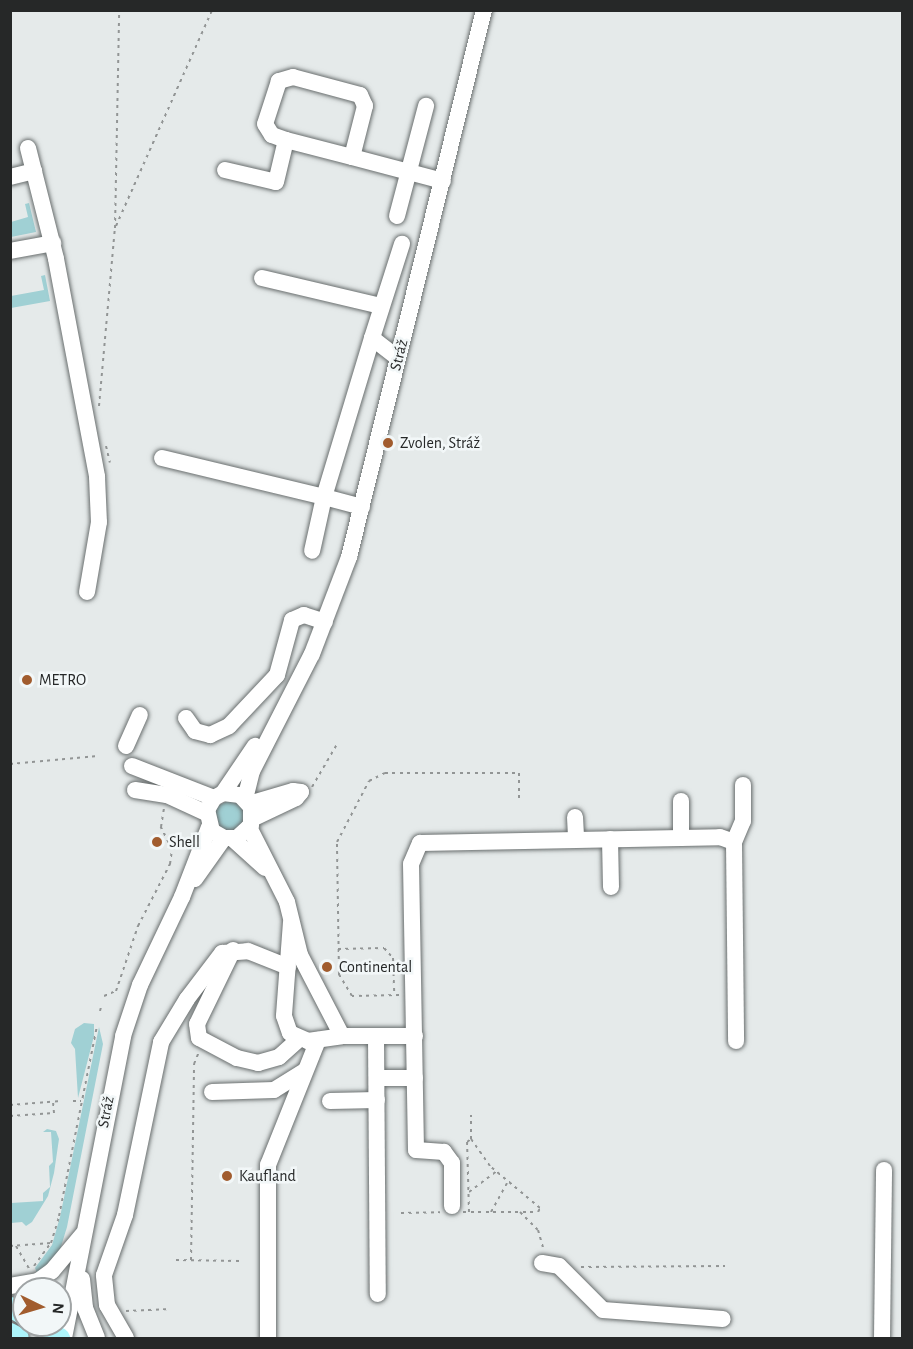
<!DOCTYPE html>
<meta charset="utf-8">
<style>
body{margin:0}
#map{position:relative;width:913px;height:1349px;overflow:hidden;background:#e5eaea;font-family:"Alegreya Sans",sans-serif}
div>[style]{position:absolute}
.green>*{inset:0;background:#a0d0d4}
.path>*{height:2px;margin-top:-1px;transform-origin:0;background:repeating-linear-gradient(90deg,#929595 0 3px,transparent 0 7.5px)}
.roads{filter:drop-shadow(0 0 2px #696e6e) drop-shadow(0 0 2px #696e6e)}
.minor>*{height:16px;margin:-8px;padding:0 8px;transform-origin:8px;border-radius:8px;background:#fff}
.major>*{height:20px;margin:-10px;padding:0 10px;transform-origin:10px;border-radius:10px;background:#adf4fa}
.dots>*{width:16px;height:16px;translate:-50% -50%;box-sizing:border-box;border:3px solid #f2f7f8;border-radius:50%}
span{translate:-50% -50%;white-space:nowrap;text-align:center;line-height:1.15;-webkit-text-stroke:5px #f2f7f8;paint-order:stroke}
.street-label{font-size:16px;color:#262828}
.poi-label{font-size:16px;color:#262828}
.left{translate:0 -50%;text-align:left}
.frame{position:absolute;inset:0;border:12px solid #262828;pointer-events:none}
.north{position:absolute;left:12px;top:1277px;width:60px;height:60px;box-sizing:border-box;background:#f2f7f8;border:2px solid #a0a4a5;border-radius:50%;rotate:95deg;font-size:16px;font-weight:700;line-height:24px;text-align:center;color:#262828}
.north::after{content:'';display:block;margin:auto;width:21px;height:27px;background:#a15c2e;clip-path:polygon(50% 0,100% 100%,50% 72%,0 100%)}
</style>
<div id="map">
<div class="green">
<div style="clip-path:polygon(29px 203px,36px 232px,11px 237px,11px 222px,28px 217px,25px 204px)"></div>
<div style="clip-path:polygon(45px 275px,50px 301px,11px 308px,11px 296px,44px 290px,41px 276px)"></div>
<div style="clip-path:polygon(231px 799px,242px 805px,246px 818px,240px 830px,221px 831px,214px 808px)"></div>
<div style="clip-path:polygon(84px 1023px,94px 1024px,94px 1036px,78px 1098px,75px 1049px,71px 1043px,75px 1029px)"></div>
<div style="clip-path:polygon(99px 1027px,103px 1044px,67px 1227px,59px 1253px,38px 1275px,35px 1268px,52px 1245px,60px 1217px)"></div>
<div style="clip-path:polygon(47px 1129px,56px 1131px,59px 1139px,54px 1173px,48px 1196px,32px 1222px,26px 1226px,22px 1222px,11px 1223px,11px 1203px,43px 1201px,43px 1193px,50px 1187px,49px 1166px,53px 1162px,51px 1132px,43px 1132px)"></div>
</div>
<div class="path">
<div style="left:116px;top:226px;width:236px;rotate:-66deg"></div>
<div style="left:99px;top:406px;width:179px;rotate:-84.9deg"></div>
<div style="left:115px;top:228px;width:218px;rotate:-88.9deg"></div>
<div style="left:106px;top:446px;width:17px;rotate:77deg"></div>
<div style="left:10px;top:764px;width:88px;rotate:-5.2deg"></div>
<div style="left:312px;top:787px;width:48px;rotate:-59.7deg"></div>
<div style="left:171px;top:843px;width:18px;rotate:16deg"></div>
<div style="left:338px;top:949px;width:46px;rotate:-1.2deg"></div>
<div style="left:384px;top:948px;width:13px;rotate:48deg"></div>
<div style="left:393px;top:958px;width:37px;rotate:88deg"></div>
<div style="left:399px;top:995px;width:47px;rotate:178.8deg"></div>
<div style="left:352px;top:996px;width:26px;rotate:-121deg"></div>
<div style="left:339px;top:974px;width:132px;rotate:-90.9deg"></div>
<div style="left:337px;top:842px;width:69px;rotate:-62.3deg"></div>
<div style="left:369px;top:781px;width:18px;rotate:-27deg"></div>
<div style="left:385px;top:773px;width:134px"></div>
<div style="left:519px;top:773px;width:29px;rotate:90deg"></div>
<div style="left:104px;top:996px;width:13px;rotate:-23deg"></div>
<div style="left:116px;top:991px;width:69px;rotate:-71.3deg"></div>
<div style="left:138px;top:926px;width:70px;rotate:-62.7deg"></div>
<div style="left:170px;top:864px;width:15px;rotate:-82deg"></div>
<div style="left:172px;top:849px;width:25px;rotate:-117deg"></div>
<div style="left:161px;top:827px;width:19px;rotate:-81deg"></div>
<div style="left:100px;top:1011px;width:4px;rotate:-76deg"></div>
<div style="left:73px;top:1101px;width:8px"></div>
<div style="left:10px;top:1105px;width:51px;rotate:-4.5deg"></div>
<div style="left:10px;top:1116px;width:44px;rotate:-3.9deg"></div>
<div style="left:54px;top:1113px;width:11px;rotate:-95deg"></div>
<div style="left:469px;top:1192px;width:34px;rotate:-37deg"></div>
<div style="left:463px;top:1212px;width:75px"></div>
<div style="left:538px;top:1212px;width:4px;rotate:-63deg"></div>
<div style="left:540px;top:1208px;width:65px;rotate:-140deg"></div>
<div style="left:490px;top:1166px;width:33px;rotate:-125deg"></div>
<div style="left:471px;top:1139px;width:24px;rotate:-90deg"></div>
<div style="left:469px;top:1212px;width:70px;rotate:-91.6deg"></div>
<div style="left:467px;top:1142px;width:5px;rotate:-37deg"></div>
<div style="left:491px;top:1212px;width:33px;rotate:-61deg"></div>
<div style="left:520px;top:1212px;width:25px;rotate:45deg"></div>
<div style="left:538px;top:1230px;width:22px;rotate:74deg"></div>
<div style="left:401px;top:1213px;width:39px;rotate:-1deg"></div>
<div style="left:10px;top:1246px;width:41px;rotate:-4.2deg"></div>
<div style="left:16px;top:1246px;width:28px;rotate:60deg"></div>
<div style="left:176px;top:1260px;width:64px;rotate:0.9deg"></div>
<div style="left:191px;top:1260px;width:196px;rotate:-89.1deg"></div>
<div style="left:194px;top:1064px;width:11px;rotate:-68deg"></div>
<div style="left:34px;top:1266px;width:29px;rotate:-54deg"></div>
<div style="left:51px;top:1243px;width:28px;rotate:-73deg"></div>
<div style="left:59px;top:1216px;width:194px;rotate:-78.7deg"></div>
<div style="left:581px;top:1267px;width:144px;rotate:-0.4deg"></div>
<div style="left:126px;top:1311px;width:45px;rotate:-2.5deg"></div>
</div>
<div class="roads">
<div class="minor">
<div style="left:28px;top:148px;width:114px;rotate:75.8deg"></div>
<div style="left:56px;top:259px;width:222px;rotate:79.3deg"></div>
<div style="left:97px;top:477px;width:45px;rotate:87.5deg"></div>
<div style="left:99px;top:522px;width:71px;rotate:99.7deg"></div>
<div style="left:352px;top:157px;width:53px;rotate:-75.7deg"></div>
<div style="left:365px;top:106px;width:12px;rotate:-114deg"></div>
<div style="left:360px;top:95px;width:69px;rotate:-165deg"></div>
<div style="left:293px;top:77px;width:15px;rotate:164deg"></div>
<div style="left:279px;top:81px;width:45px;rotate:108deg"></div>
<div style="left:265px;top:124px;width:13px;rotate:58deg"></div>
<div style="left:272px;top:135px;width:15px;rotate:20deg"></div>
<div style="left:286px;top:140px;width:68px;rotate:14.4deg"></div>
<div style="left:352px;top:157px;width:94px;rotate:14.8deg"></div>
<div style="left:225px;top:170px;width:52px;rotate:13.2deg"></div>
<div style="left:276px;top:182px;width:43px;rotate:-76.6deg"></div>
<div style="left:10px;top:177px;width:25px;rotate:-14deg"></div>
<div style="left:397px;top:216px;width:114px;rotate:-75.2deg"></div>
<div style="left:10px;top:251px;width:44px;rotate:-10.5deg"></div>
<div style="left:262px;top:278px;width:121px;rotate:13.3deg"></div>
<div style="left:372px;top:338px;width:99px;rotate:-72.3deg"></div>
<div style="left:162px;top:458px;width:167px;rotate:13.5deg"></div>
<div style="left:324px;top:497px;width:55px;rotate:102.5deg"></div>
<div style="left:362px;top:507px;width:39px;rotate:-165deg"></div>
<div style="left:324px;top:497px;width:166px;rotate:-73.2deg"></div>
<div style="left:372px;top:338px;width:33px;rotate:38deg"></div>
<div style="left:186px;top:718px;width:16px;rotate:55deg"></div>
<div style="left:195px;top:731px;width:16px;rotate:15deg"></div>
<div style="left:210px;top:735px;width:21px;rotate:-25deg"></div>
<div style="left:229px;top:726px;width:70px;rotate:-46.7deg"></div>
<div style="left:277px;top:675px;width:57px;rotate:-74.7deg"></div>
<div style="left:292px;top:620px;width:13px;rotate:-23deg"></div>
<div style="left:304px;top:615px;width:22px;rotate:18deg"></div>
<div style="left:126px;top:746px;width:34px;rotate:-66deg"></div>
<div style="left:132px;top:766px;width:88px;rotate:21.3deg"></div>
<div style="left:135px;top:790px;width:32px;rotate:9deg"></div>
<div style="left:167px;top:795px;width:43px;rotate:24.8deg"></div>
<div style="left:223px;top:793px;width:17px;rotate:7deg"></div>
<div style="left:240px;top:795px;width:16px;rotate:47deg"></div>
<div style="left:251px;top:807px;width:18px;rotate:90deg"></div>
<div style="left:251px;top:825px;width:19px;rotate:137deg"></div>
<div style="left:237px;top:838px;width:13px;rotate:180deg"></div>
<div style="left:224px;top:838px;width:14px;rotate:-150deg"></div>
<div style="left:212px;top:831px;width:22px;rotate:-103deg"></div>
<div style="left:207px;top:810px;width:14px;rotate:-60deg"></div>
<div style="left:214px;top:798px;width:10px;rotate:-29deg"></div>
<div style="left:223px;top:793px;width:57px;rotate:-55.8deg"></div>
<div style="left:245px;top:799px;width:29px;rotate:-76deg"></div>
<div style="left:252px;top:771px;width:131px;rotate:-62.9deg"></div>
<div style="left:312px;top:654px;width:104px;rotate:-69.1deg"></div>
<div style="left:349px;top:557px;width:563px;rotate:-76.14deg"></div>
<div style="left:681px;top:801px;width:37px;rotate:90deg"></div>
<div style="left:249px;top:804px;width:46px;rotate:-16.5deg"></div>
<div style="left:293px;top:791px;width:8px;rotate:7deg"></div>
<div style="left:301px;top:792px;width:8px;rotate:130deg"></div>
<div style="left:296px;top:798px;width:49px;rotate:154.5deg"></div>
<div style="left:575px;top:817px;width:22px;rotate:87deg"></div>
<div style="left:249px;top:827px;width:84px;rotate:63.1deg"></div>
<div style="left:287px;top:902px;width:55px;rotate:76.2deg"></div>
<div style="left:300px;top:955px;width:91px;rotate:62.6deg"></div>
<div style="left:233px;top:839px;width:43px;rotate:42.2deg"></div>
<div style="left:610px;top:839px;width:48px;rotate:88.8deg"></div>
<div style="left:734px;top:842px;width:23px;rotate:-67deg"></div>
<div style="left:743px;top:821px;width:36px;rotate:-90deg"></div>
<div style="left:195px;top:879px;width:50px;rotate:-54.7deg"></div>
<div style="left:291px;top:922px;width:94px;rotate:94.3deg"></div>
<div style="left:284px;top:1016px;width:18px;rotate:71deg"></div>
<div style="left:290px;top:1033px;width:20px;rotate:24deg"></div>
<div style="left:308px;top:1041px;width:34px;rotate:-8deg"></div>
<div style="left:342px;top:1036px;width:73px"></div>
<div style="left:233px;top:950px;width:82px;rotate:115.9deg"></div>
<div style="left:197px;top:1024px;width:14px;rotate:82deg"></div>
<div style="left:199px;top:1038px;width:43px;rotate:27.8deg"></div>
<div style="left:237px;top:1058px;width:22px;rotate:13deg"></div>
<div style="left:258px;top:1063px;width:22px;rotate:-16deg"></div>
<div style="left:279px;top:1057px;width:27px;rotate:-42deg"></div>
<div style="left:376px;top:1036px;width:258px;rotate:89.6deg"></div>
<div style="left:377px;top:1078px;width:38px"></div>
<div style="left:212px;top:1092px;width:62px;rotate:-1.8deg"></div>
<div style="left:274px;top:1090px;width:36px;rotate:-32deg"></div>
<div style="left:330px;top:1101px;width:47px;rotate:-1.2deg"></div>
<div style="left:452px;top:1206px;width:43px;rotate:-90deg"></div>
<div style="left:452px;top:1163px;width:14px;rotate:-126deg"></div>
<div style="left:444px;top:1152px;width:28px;rotate:-176deg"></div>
<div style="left:416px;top:1150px;width:286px;rotate:-91deg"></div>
<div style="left:411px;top:864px;width:23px;rotate:-67deg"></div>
<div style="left:420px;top:843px;width:300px;rotate:-1.1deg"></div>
<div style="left:720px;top:837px;width:15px;rotate:20deg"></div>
<div style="left:734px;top:842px;width:199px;rotate:89.4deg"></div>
<div style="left:542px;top:1263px;width:17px;rotate:10deg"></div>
<div style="left:559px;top:1266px;width:62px;rotate:45deg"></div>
<div style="left:603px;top:1310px;width:120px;rotate:4.3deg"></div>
<div style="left:82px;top:1279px;width:29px;rotate:84deg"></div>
<div style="left:85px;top:1308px;width:32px;rotate:68deg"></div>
<div style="left:10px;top:1286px;width:28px;rotate:-10deg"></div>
<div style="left:38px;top:1281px;width:17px;rotate:-36deg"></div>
<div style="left:52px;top:1271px;width:48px;rotate:-50deg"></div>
<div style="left:64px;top:1338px;width:308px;rotate:-78.9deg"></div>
<div style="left:123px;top:1036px;width:54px;rotate:-71.6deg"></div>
<div style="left:140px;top:985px;width:98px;rotate:-64.5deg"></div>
<div style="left:182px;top:897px;width:75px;rotate:-68.9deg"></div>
<div style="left:126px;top:1338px;width:38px;rotate:-120deg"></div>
<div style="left:107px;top:1305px;width:30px;rotate:-96deg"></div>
<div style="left:104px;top:1275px;width:64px;rotate:-70.7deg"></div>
<div style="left:125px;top:1215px;width:177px;rotate:-78.2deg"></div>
<div style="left:161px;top:1042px;width:50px;rotate:-58.8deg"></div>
<div style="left:187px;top:999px;width:58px;rotate:-52.7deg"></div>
<div style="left:222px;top:953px;width:26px;rotate:-4deg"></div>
<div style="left:248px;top:951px;width:43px;rotate:21.8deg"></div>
<div style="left:268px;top:1338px;width:173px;rotate:-90deg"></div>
<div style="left:268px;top:1165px;width:135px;rotate:-68.2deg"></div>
<div style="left:882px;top:1338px;width:168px;rotate:-89.3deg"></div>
</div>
<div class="major">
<div style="left:10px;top:1307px;width:16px;rotate:30deg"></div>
<div style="left:40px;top:1325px;width:24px;rotate:33deg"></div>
<div style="left:10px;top:1333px;width:10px;rotate:29deg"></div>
</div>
</div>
<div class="dots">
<div style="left:388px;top:443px;background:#a15c2e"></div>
<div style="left:27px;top:680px;background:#a15c2e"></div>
<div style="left:157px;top:842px;background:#a15c2e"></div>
<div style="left:327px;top:967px;background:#a15c2e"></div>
<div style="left:227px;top:1176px;background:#a15c2e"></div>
</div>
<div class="street-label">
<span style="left:399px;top:355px;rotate:-76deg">Stráž</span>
<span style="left:106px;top:1112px;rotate:-79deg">Stráž</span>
</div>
<div class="poi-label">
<span class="left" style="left:400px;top:443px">Zvolen, Stráž</span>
<span class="left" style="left:39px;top:680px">METRO</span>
<span class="left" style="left:169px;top:842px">Shell</span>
<span class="left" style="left:339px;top:967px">Continental</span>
<span class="left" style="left:239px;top:1176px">Kaufland</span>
</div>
<div class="frame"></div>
<div class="north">N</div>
</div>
